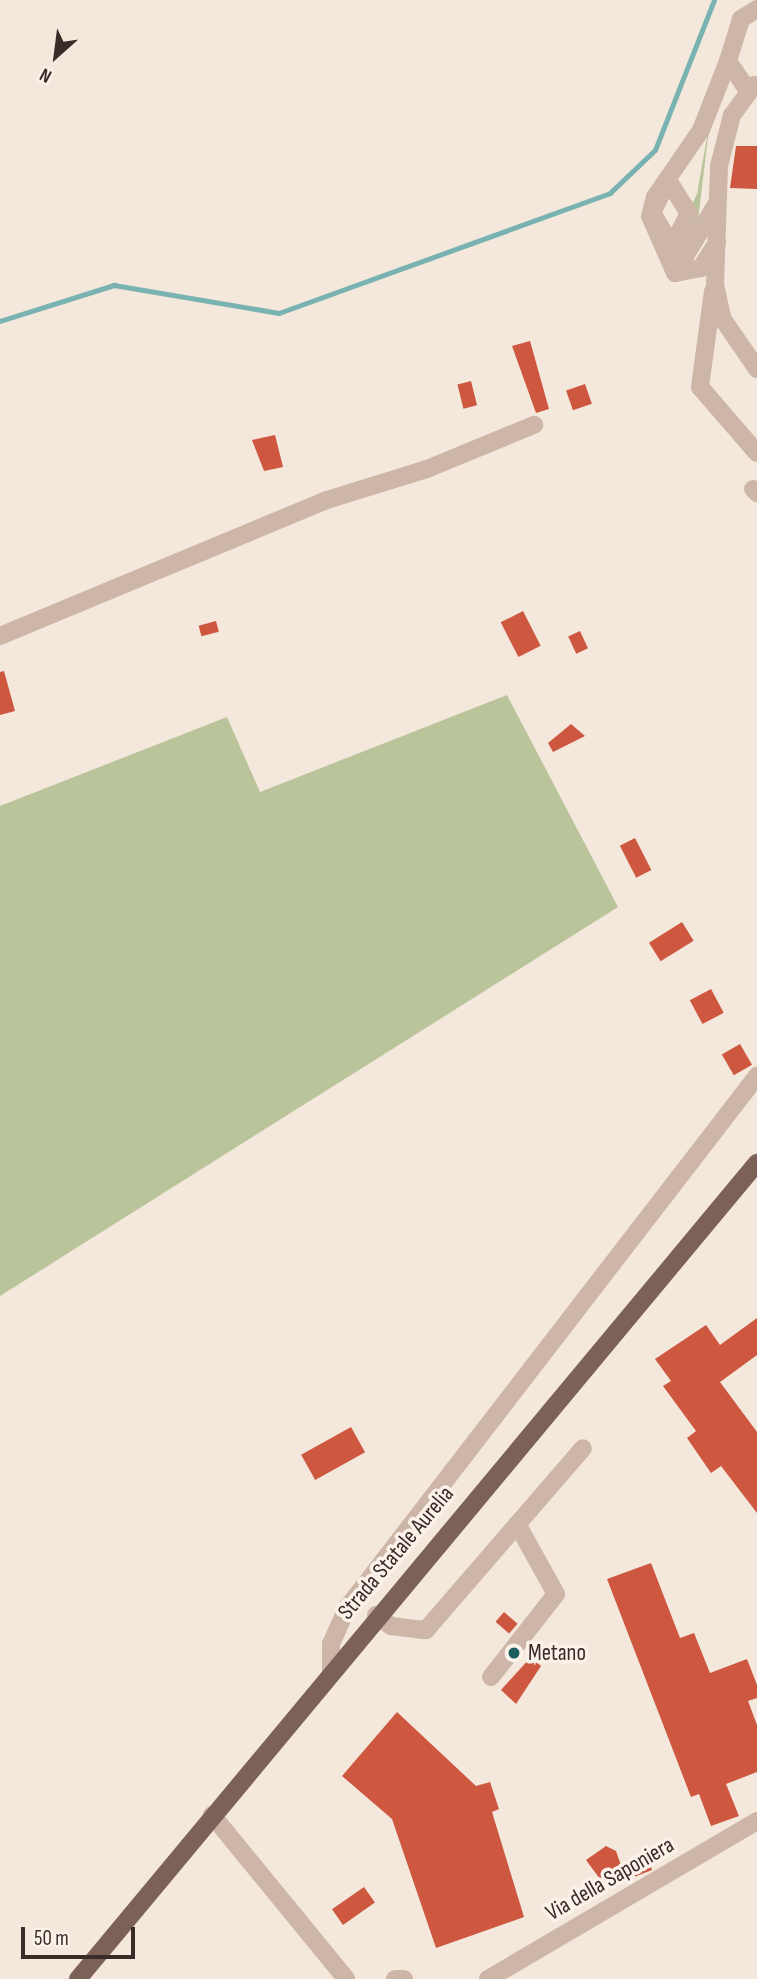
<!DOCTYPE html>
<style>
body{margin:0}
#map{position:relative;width:757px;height:1979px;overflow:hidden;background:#f4e7dc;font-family:"Sofia Sans Condensed",sans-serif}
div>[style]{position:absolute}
.green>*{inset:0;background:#bac49b}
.stream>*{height:4.5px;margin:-2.25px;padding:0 2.25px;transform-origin:2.25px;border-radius:2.25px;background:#79b3b1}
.building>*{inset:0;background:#ce5740;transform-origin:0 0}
.minor>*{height:18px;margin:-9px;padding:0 9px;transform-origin:9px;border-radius:9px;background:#cdb6a7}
.major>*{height:18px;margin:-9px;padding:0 9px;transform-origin:9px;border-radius:9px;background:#7c6158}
.dots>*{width:19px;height:19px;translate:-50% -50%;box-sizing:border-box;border:4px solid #fbf2e9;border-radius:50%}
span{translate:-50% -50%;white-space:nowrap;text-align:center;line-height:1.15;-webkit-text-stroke:7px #fbf2e9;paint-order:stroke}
.street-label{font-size:23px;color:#392c28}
.poi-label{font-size:23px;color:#392c28}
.left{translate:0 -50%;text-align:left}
.north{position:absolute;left:21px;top:21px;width:70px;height:70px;-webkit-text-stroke:5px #fbf2e9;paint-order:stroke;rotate:208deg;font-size:19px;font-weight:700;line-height:28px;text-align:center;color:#392c28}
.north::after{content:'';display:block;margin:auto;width:24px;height:32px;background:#392c28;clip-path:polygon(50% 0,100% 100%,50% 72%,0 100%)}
.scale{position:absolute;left:21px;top:1927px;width:114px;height:32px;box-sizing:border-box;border:4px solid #392c28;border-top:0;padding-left:9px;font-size:21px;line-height:24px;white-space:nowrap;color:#392c28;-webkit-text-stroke:5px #fbf2e9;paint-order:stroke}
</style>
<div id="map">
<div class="green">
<div style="clip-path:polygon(710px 120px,697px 229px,676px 258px,672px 246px,697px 194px)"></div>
<div style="clip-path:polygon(507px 695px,618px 907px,0 1296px,0 806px,227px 717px,260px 792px)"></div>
</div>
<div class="stream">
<div style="left:0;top:321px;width:120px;rotate:-17.5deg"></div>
<div style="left:114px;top:285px;width:167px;rotate:9.6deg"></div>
<div style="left:279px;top:313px;width:352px;rotate:-19.9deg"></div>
<div style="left:610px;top:193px;width:62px;rotate:-43.7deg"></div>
<div style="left:655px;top:150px;width:161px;rotate:-68.5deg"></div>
</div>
<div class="building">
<div style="clip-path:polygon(736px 146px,757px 146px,757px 189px,730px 188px)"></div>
<div style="clip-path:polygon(530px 341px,549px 409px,536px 413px,512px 346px)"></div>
<div style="left:471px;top:381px;width:25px;height:14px;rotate:76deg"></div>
<div style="left:585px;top:384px;width:21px;height:20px;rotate:71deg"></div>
<div style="clip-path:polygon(275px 435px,283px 467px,264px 471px,252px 440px)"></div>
<div style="left:523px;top:611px;width:39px;height:25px;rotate:63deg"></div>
<div style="left:216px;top:621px;width:11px;height:18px;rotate:75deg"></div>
<div style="left:580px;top:631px;width:19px;height:13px;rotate:65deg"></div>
<div style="clip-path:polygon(4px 671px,15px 711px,0 715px,0 672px)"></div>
<div style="clip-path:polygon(571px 724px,585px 736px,553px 752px,548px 743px)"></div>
<div style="left:635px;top:838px;width:36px;height:17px;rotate:63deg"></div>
<div style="left:682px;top:922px;width:22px;height:39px;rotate:58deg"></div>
<div style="left:711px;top:989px;width:27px;height:24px;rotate:62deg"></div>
<div style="left:740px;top:1044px;width:24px;height:21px;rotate:60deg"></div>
<div style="clip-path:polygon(757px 1318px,757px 1355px,720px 1382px,757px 1432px,757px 1513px,721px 1466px,711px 1473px,687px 1438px,696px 1431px,663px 1386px,671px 1381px,655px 1359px,706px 1325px,720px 1345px)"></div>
<div style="left:351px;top:1427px;width:29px;height:57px;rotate:61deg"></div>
<div style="clip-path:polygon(651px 1563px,680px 1638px,694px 1633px,710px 1673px,747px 1659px,757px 1685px,757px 1698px,748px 1701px,757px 1725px,757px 1772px,726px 1784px,739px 1816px,711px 1826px,699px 1794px,691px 1797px,607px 1579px)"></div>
<div style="left:504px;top:1612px;width:18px;height:13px;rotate:41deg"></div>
<div style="clip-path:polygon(531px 1657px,541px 1666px,516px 1704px,501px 1690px)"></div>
<div style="clip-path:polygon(397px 1712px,476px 1786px,490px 1782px,499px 1809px,492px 1812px,524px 1917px,436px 1948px,392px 1819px,342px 1776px)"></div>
<div style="clip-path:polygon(606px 1846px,616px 1851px,624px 1874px,597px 1897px,593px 1882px,600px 1879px,586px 1860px)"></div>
<div style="left:647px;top:1857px;width:14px;height:18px;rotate:69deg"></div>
<div style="left:364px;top:1887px;width:19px;height:39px;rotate:55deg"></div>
</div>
<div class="minor">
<div style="left:728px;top:61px;width:44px;rotate:-72.8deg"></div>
<div style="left:741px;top:19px;width:19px;rotate:-32deg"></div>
<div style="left:754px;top:85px;width:37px;rotate:126deg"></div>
<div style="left:732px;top:115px;width:53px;rotate:104.3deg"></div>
<div style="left:719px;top:166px;width:118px;rotate:91.9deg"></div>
<div style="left:715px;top:284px;width:35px;rotate:78deg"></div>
<div style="left:722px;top:318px;width:62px;rotate:55.5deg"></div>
<div style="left:668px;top:180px;width:39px;rotate:58deg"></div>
<div style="left:689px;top:213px;width:37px;rotate:117deg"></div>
<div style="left:672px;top:246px;width:39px;rotate:-121deg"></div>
<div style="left:652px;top:213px;width:37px;rotate:-64deg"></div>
<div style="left:717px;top:243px;width:30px;rotate:123deg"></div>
<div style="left:701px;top:268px;width:26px;rotate:169deg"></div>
<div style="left:675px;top:273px;width:62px;rotate:-113.7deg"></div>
<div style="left:650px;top:216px;width:20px;rotate:-75deg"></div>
<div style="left:655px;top:197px;width:81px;rotate:-55.5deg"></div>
<div style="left:701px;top:130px;width:74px;rotate:-68.6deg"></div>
<div style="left:728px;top:61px;width:36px;rotate:56deg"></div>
<div style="left:675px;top:273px;width:82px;rotate:-59deg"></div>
<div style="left:713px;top:291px;width:97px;rotate:97.7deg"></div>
<div style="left:700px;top:387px;width:87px;rotate:49.2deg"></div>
<div style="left:753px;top:489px;width:6px;rotate:45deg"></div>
<div style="left:0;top:636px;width:354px;rotate:-22.6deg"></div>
<div style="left:327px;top:500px;width:105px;rotate:-17.2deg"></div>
<div style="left:427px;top:469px;width:116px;rotate:-22.4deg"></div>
<div style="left:376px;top:1615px;width:19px;rotate:36deg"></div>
<div style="left:391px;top:1626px;width:35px;rotate:7deg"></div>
<div style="left:426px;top:1630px;width:240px;rotate:-49.2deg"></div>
<div style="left:331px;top:1670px;width:26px;rotate:-90deg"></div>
<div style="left:331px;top:1644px;width:39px;rotate:-66deg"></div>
<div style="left:347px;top:1608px;width:672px;rotate:-52.38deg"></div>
<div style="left:491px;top:1677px;width:105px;rotate:-51.9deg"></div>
<div style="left:556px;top:1594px;width:80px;rotate:-119.1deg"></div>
<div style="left:212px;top:1815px;width:212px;rotate:50.7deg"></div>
<div style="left:395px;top:1979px;width:9px"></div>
<div style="left:488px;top:1979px;width:312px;rotate:-30.4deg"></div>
</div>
<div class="major">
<div style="left:78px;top:1979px;width:1062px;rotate:-50.24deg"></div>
</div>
<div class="dots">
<div style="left:514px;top:1653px;background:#1a5e5d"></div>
</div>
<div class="street-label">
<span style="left:396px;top:1553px;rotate:-50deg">Strada Statale Aurelia</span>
<span style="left:610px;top:1879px;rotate:-30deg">Via della Saponiera</span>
</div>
<div class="poi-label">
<span class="left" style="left:528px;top:1653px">Metano</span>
</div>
<div class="north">N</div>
<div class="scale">50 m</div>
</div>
